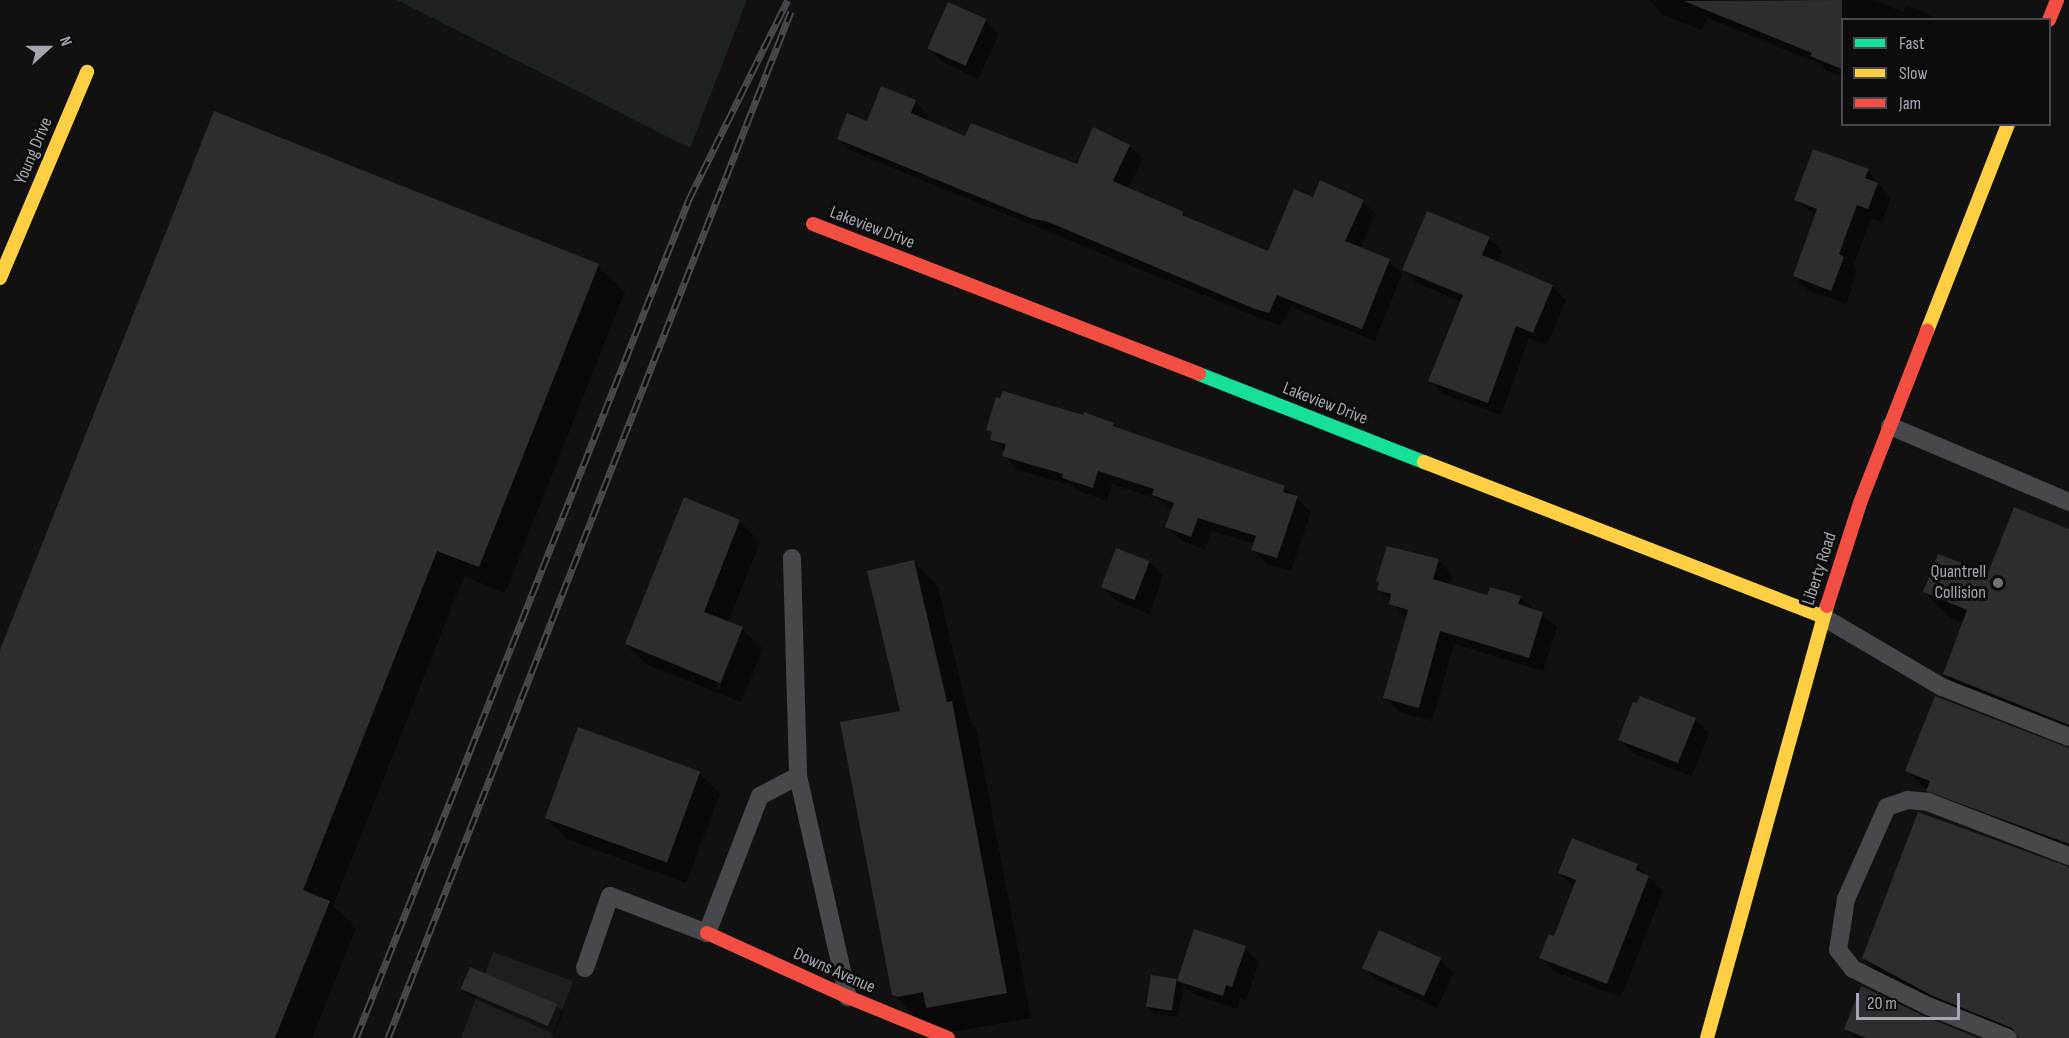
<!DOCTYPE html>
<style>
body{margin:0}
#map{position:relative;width:2069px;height:1038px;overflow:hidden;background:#111112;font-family:"Sofia Sans Condensed",sans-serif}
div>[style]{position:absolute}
.built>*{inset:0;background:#1e1e20}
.green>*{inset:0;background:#1e231f}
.shadow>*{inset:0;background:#0007}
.building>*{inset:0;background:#2d2d2f;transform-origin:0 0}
.lane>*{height:18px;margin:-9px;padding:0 9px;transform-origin:9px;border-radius:9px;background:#47484b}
.fast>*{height:14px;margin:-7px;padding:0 7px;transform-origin:7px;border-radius:7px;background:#16e098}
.slow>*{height:14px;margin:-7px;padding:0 7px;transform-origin:7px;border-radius:7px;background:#ffcf43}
.jam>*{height:14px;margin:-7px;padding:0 7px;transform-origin:7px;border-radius:7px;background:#f24e42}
.rail>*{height:7px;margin-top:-3.5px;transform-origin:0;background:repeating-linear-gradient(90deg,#0c0c0d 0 14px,#494a4d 0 28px);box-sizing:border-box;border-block:2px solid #494a4d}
.dots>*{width:16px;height:16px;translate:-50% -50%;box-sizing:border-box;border:3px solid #0c0c0d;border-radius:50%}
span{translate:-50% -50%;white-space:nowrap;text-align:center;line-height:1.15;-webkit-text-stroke:6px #0c0c0d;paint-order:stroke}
.street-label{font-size:18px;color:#a4a7b1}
.poi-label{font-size:18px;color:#a4a7b1}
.right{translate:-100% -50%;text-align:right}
.legend{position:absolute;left:1841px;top:18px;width:210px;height:108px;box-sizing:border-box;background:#0c0c0d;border:2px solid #494a4f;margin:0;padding:8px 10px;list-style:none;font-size:18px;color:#a4a7b1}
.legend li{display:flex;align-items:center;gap:12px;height:30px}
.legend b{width:30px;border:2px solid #494a4f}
.north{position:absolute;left:18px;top:18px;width:60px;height:60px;-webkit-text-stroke:4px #0c0c0d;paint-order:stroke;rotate:69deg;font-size:16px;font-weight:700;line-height:24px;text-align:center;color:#a4a7b1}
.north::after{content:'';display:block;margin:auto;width:21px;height:27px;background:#a4a7b1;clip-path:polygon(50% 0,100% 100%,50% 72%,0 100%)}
.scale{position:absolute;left:1856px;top:993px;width:104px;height:27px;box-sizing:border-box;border:3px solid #a4a7b1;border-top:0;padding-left:8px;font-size:18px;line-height:21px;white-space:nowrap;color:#a4a7b1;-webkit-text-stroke:4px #0c0c0d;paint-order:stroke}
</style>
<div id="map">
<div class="built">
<div style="clip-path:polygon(493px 952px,573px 981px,552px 1038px,461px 1038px)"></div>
</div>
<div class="green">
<div style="clip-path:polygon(397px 0,747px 0,690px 148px)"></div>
</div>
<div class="shadow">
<div style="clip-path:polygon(1650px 0,1872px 0,1903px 12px,1906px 5px,1942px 20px,1842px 20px,1842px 76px,1826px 70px,1820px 64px,1707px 18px,1702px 30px,1663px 15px)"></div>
<div style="clip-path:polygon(985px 20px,999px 34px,978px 79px,943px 62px,929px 48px)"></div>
<div style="clip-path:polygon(915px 101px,928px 115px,926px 121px,966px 138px,1078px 166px,1129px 146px,1143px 159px,1128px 189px,1183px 213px,1189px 220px,1268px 253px,1313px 199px,1363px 201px,1376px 214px,1360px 249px,1389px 261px,1402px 274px,1375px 341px,1291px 307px,1282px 325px,1269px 322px,851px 151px,838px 138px)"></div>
<div style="clip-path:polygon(1868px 171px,1891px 198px,1882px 222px,1871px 218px,1853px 267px,1857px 272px,1846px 304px,1808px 290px,1794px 276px,1816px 216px,1796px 200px)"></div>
<div style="clip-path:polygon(1489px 238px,1502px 251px,1497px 263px,1553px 287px,1566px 300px,1547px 345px,1529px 338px,1501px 415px,1443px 394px,1430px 381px,1462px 302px,1417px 283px,1404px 270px)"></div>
<div style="clip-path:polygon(598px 266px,625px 292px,505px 593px,464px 576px,333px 906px,356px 928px,312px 1038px,0 1038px,0 654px)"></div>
<div style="clip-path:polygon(1085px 414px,1114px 424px,1120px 430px,1285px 487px,1311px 512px,1291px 571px,1267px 564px,1253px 550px,1255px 544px,1212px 531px,1205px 550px,1181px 540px,1167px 526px,1173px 510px,1158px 499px,1112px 484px,1107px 501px,1078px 491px,1073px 486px,1018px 470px,1004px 456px,1005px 452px,992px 439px,993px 435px,988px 430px,1084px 416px)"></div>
<div style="clip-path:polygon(evenodd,739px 521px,760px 542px,728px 623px,742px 629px,763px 649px,741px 702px,647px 665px,626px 644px,739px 521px,737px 637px,740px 637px,719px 690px,716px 689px,737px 637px)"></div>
<div style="clip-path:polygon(2069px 531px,2069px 739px,1970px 700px,1945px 674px,1964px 623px,1950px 617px,1925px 592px,1989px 575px)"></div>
<div style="clip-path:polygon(1438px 560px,1452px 574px,1449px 585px,1488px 597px,1520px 598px,1557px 627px,1543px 671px,1454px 644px,1432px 721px,1399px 712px,1385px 698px,1408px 619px,1379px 589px,1380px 583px,1378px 581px)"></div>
<div style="clip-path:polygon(914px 562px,938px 587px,970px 722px,976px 728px,1031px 1018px,952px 1032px,918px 1019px,893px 994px,901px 712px)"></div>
<div style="clip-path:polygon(1149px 562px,1163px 576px,1150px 614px,1118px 602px,1103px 588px)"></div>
<div style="clip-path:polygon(1695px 719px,1709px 733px,1692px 776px,1634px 754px,1620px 740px)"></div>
<div style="clip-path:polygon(2069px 749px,2069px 859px,1933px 796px,1907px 770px)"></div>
<div style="clip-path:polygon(699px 773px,720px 794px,686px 883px,567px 839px,546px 818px)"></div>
<div style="clip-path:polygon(1573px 840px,1637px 866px,1663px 891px,1621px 997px,1555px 972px,1541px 958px,1555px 938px,1574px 887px,1560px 873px)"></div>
<div style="clip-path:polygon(2069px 867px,2069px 1038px,2003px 1038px,1889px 983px,1863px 958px)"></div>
<div style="clip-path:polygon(1195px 931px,1245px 948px,1259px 962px,1246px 1000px,1240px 998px,1237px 1009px,1193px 994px,1184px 985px,1178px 1017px,1154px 1013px,1147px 1006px,1176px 980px,1178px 982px)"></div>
<div style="clip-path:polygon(1440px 959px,1453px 973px,1437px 1008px,1377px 980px,1364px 967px)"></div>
<div style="clip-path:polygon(462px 989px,557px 1006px,564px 1012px,554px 1034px,469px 996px)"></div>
<div style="clip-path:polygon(1923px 1018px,1974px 1038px,1855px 1038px,1846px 1029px)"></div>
</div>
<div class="building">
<div style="clip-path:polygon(1842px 0,1842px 69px,1810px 56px,1812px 53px,1684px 1px)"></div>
<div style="left:948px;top:2px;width:42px;height:51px;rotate:24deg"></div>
<div style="clip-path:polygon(881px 86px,916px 100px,911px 113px,965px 136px,971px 123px,1077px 164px,1093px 127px,1130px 145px,1113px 181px,1184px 212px,1182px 215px,1268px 251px,1294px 189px,1313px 197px,1320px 180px,1364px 200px,1345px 241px,1390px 259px,1362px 329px,1277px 295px,1269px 313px,1255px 309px,1046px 221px,1033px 219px,837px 139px,847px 113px,867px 121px)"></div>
<div style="clip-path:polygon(214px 111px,599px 264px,479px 567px,437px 551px,303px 890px,330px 901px,275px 1038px,0 1038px,0 650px)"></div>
<div style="clip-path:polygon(1813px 149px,1869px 169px,1865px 178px,1878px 183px,1868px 209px,1857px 205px,1839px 254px,1844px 257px,1831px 291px,1793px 276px,1817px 209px,1794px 200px)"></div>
<div style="clip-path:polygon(1427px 211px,1490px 237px,1482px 255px,1553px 285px,1533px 333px,1516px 326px,1488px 403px,1428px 381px,1463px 295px,1402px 270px)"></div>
<div style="clip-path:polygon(1003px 391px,1083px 415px,1084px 412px,1114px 423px,1113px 426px,1285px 486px,1283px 492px,1298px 496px,1277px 558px,1251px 550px,1256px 536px,1198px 518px,1191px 537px,1165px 527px,1174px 503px,1152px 495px,1154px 489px,1098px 471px,1093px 488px,1062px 478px,1063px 474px,1002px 456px,1006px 444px,990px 440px,992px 432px,986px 430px,996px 397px,1000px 398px)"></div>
<div style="clip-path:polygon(684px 497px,740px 520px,704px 612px,743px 627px,720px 683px,625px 644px)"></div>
<div style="clip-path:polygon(2014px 507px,2069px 529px,2069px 725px,1943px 674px,1967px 610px,1923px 592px,1938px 554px,1988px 573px)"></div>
<div style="clip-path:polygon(1387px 546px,1439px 559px,1433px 579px,1487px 595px,1490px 587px,1521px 596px,1518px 604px,1543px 612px,1529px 658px,1440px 631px,1419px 708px,1383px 698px,1408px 610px,1389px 604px,1391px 594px,1377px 590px,1379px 582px,1376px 581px)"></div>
<div style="left:1116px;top:548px;width:36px;height:42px;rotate:21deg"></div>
<div style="clip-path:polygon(914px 560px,947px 702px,952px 701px,1007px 993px,926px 1008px,923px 992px,898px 997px,892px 995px,840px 722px,900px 711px,867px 571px)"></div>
<div style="clip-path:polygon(1640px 696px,1696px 718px,1678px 763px,1618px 740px,1633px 702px,1637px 703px)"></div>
<div style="clip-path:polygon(1935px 696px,2069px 748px,2069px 844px,1926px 791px,1930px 781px,1905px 771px)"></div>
<div style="left:578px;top:727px;width:130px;height:97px;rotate:20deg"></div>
<div style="clip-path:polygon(1918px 812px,2069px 867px,2069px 1038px,2019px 1038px,2012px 1028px,1933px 996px,1862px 958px)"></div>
<div style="clip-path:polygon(1572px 838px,1638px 864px,1636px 870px,1649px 876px,1607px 984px,1539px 958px,1549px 934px,1554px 936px,1576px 880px,1558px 873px)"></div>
<div style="clip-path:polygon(1194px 929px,1246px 946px,1232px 987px,1226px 985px,1223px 996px,1177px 981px)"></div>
<div style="left:1379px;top:930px;width:68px;height:42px;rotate:24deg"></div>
<div style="left:470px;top:967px;width:95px;height:24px;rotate:23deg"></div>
<div style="left:1151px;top:975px;width:26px;height:32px;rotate:9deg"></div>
<div style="clip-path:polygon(1861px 986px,1924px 1016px,1978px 1038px,1866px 1038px,1844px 1029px)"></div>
</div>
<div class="lane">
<div style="left:1890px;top:426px;width:194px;rotate:23deg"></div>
<div style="left:792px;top:558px;width:218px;rotate:88.4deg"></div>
<div style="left:1823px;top:617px;width:138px;rotate:30.5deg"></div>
<div style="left:1942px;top:687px;width:136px;rotate:21.5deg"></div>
<div style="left:585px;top:968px;width:76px;rotate:-70.9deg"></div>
<div style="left:610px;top:896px;width:104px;rotate:20.9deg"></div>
<div style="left:707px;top:933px;width:147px;rotate:-68.9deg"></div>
<div style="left:760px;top:796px;width:43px;rotate:-27.8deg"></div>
<div style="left:798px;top:776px;width:227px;rotate:77.3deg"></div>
<div style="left:2008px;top:1038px;width:86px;rotate:-158.2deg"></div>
<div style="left:1928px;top:1006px;width:84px;rotate:-153.7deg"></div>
<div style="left:1853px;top:969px;width:24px;rotate:-128deg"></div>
<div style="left:1838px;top:950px;width:52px;rotate:-81.1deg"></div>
<div style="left:1846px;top:899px;width:101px;rotate:-66deg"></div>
<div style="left:1887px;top:807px;width:21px;rotate:-19deg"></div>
<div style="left:1907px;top:800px;width:21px;rotate:5deg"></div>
<div style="left:1928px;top:802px;width:151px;rotate:21deg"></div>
</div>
<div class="fast">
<div style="left:1199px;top:374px;width:242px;rotate:21.4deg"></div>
</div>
<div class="slow">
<div style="left:0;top:278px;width:224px;rotate:-67.1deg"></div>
<div style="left:1927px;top:331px;width:222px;rotate:-68.6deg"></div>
<div style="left:1424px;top:462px;width:428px;rotate:21.2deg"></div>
<div style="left:1707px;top:1038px;width:448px;rotate:-74.5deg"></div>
</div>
<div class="jam">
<div style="left:2049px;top:20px;width:22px;rotate:-68deg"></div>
<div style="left:813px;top:224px;width:414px;rotate:21.2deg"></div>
<div style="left:1827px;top:606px;width:108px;rotate:-72.2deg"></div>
<div style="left:1860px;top:503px;width:185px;rotate:-68.7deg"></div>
<div style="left:707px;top:933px;width:155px;rotate:24.4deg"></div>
<div style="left:848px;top:997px;width:108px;rotate:22.3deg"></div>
</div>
<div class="rail">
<div style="left:356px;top:1038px;width:903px;rotate:-68.35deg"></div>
<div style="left:689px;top:199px;width:222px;rotate:-63.6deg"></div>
<div style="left:388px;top:1038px;width:1103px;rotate:-68.57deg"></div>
</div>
<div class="dots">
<div style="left:1998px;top:583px;background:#717279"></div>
</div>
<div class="street-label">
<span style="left:34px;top:151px;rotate:-67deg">Young Drive</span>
<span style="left:872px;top:228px;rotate:21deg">Lakeview Drive</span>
<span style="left:1325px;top:404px;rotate:21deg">Lakeview Drive</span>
<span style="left:1820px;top:569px;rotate:-72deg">Liberty Road</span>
<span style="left:834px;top:971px;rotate:24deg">Downs Avenue</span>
</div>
<div class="poi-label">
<span class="right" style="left:1986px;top:583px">Quantrell<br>Collision</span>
</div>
<ul class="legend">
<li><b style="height:8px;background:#16e098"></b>Fast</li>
<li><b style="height:8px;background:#ffcf43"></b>Slow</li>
<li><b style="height:8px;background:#f24e42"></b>Jam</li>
</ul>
<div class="north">N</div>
<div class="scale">20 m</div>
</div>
